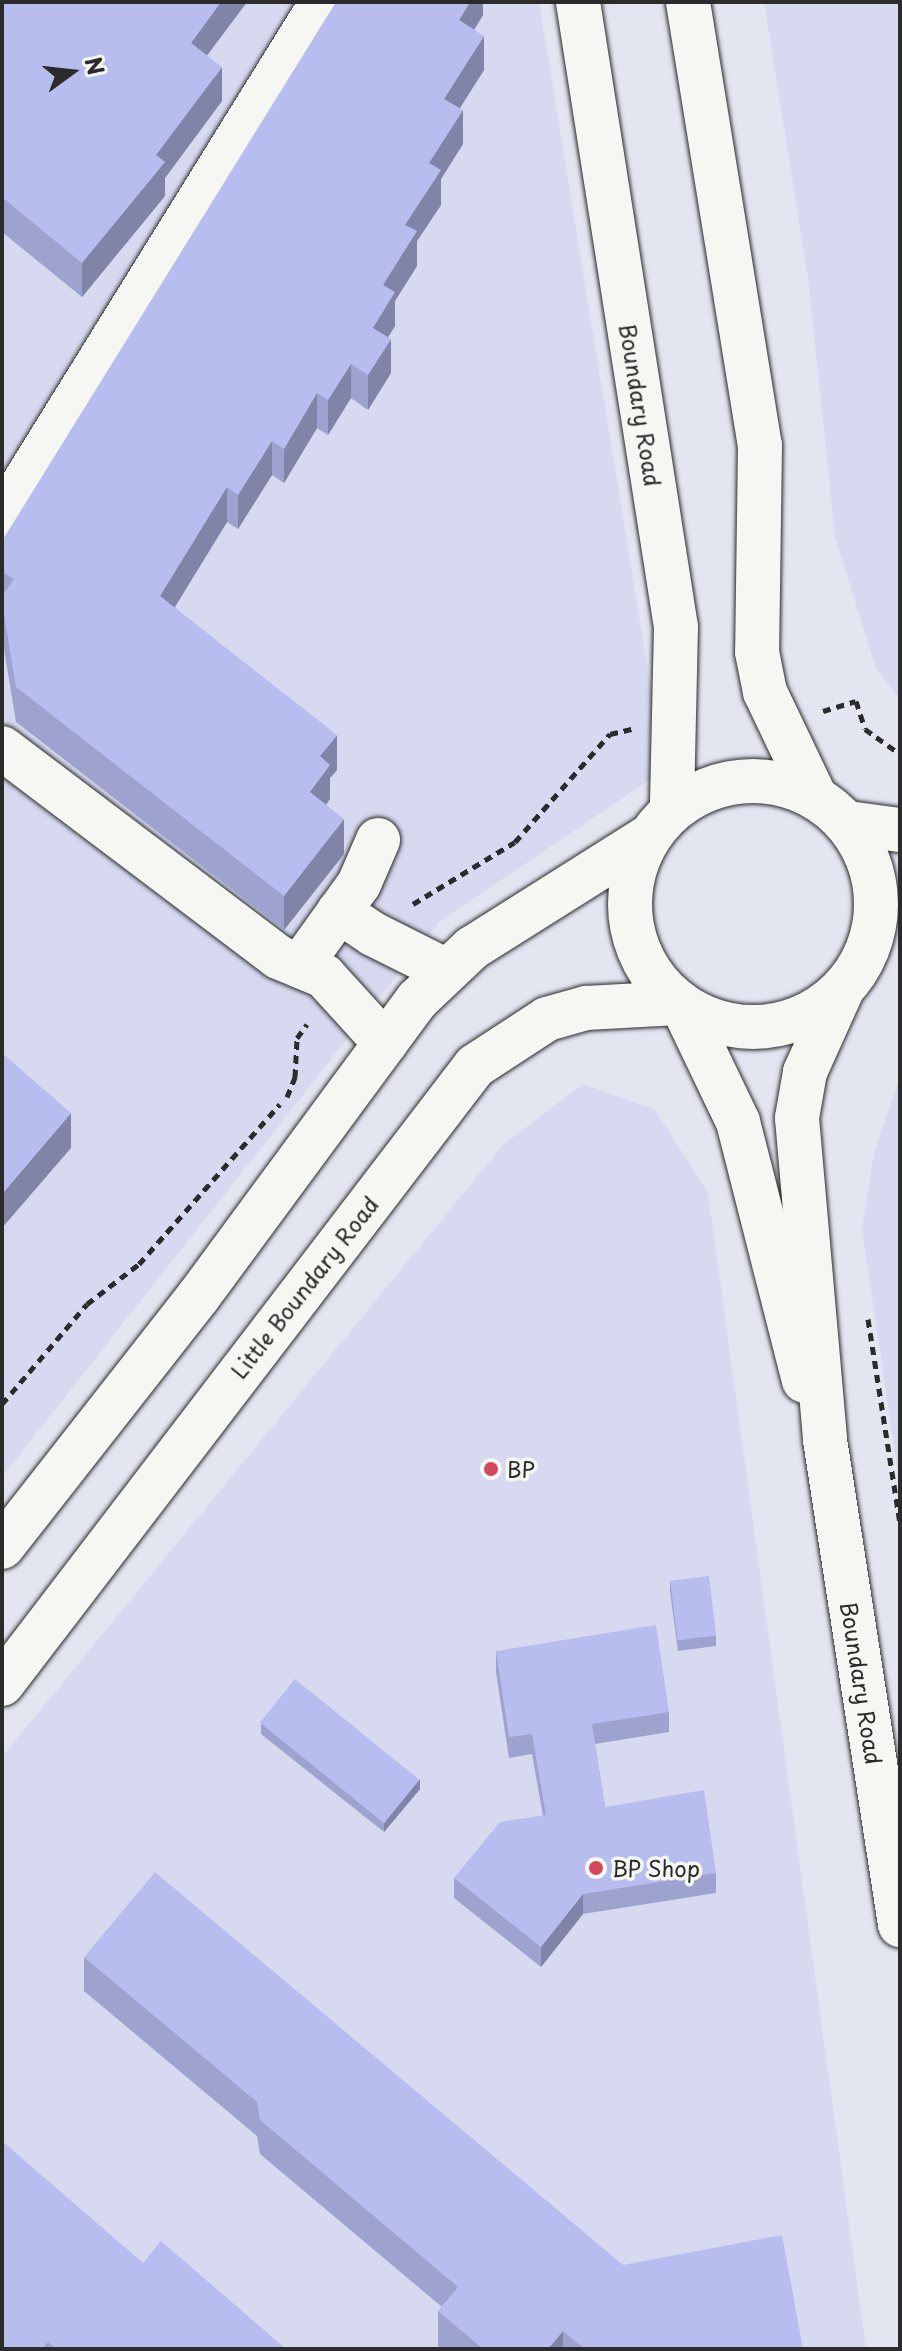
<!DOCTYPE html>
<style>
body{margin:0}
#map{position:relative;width:902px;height:2351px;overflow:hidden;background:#e3e5f1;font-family:"Playpen Sans",sans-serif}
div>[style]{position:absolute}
.built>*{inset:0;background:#d6d9f0}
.path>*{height:5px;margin-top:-2.5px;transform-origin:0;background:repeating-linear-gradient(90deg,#2b2b2b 0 8px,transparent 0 14px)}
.roads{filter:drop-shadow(0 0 2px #2b2b2b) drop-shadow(0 0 2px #2b2b2b)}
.minor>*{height:44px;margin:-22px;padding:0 22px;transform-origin:22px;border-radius:22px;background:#f6f6f2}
.major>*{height:44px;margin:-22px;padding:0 22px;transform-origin:22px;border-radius:22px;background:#f6f6f2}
.major>.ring{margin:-22px;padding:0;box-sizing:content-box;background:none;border:44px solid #f6f6f2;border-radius:50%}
.wall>*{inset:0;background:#9da3ce}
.shaded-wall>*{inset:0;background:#8085a7}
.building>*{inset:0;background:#b7beef;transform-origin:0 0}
.dots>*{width:22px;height:22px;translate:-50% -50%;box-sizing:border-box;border:4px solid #f6f6f2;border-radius:50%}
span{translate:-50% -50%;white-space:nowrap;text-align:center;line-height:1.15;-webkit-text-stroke:7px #f6f6f2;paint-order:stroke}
.street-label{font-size:22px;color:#2b2b2b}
.poi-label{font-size:22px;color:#2b2b2b}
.left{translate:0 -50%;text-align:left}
.frame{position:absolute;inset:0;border:4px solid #2b2b2b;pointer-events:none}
.north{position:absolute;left:32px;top:32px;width:80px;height:80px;-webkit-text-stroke:6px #f6f6f2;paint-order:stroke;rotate:75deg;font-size:22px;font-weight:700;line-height:32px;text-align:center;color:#2b2b2b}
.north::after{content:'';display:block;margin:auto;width:28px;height:36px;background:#2b2b2b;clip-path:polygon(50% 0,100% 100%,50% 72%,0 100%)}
</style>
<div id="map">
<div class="built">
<div style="clip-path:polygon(2px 2px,539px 2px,664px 770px,439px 922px,2px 1477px)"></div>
<div style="clip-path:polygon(764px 2px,900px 2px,900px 699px,876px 668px,835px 537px,809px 284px)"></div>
<div style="clip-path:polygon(900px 1077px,900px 1486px,862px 1229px,874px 1153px)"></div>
<div style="clip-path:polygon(583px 1084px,655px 1110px,708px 1193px,866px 2349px,2px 2349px,2px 1757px,503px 1145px)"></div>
</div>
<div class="path">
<div style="left:823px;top:711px;width:34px;rotate:-17deg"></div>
<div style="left:856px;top:701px;width:29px;rotate:72deg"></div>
<div style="left:865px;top:729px;width:43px;rotate:35.5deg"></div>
<div style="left:413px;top:904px;width:119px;rotate:-31.3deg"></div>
<div style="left:515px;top:842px;width:144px;rotate:-48.7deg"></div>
<div style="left:610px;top:734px;width:22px;rotate:-13deg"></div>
<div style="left:287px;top:1097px;width:22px;rotate:-68deg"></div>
<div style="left:295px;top:1077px;width:39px;rotate:-87deg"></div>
<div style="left:297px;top:1038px;width:17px;rotate:-54deg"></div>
<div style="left:868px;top:1319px;width:207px;rotate:81.1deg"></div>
<div style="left:2px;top:1404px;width:131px;rotate:-49.6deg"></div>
<div style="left:87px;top:1304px;width:66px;rotate:-37.6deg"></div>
<div style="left:139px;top:1264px;width:213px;rotate:-48.6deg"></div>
</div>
<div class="roads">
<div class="minor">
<div style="left:2px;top:518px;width:607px;rotate:-58.19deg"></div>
<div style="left:2px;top:748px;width:346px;rotate:37.1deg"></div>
<div style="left:278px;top:957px;width:50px;rotate:22.4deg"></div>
<div style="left:324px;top:976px;width:91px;rotate:47.7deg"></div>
<div style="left:339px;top:911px;width:41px;rotate:34.1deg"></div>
<div style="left:373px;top:934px;width:83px;rotate:26.6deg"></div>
<div style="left:300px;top:966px;width:101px;rotate:-54.3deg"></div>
<div style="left:359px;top:884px;width:48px;rotate:-66.6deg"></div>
<div style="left:841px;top:992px;width:88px;rotate:114.2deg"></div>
<div style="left:805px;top:1072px;width:47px;rotate:99.9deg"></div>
<div style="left:797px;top:1118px;width:323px;rotate:85deg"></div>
<div style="left:825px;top:1440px;width:491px;rotate:81.2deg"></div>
<div style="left:683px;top:1007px;width:127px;rotate:64.4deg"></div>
<div style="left:738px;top:1122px;width:267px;rotate:75.7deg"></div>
</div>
<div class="major">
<div style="left:578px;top:2px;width:633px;rotate:81.09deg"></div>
<div style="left:676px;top:627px;width:182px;rotate:91.3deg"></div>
<div style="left:688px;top:2px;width:449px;rotate:80.8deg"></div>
<div style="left:760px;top:445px;width:207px;rotate:90.8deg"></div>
<div style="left:757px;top:652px;width:41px;rotate:78.7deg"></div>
<div style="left:765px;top:692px;width:116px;rotate:64.5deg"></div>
<div class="ring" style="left:630px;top:781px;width:202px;height:202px"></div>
<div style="left:848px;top:823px;width:52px;rotate:7.7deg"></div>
<div style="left:2px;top:1547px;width:318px;rotate:-51.9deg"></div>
<div style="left:198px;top:1297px;width:369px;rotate:-53.6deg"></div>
<div style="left:417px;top:1000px;width:76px;rotate:-43.4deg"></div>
<div style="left:472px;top:948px;width:207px;rotate:-32.2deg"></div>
<div style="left:2px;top:1684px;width:778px;rotate:-52.57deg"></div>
<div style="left:475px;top:1066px;width:86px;rotate:-33.1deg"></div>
<div style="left:547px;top:1019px;width:41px;rotate:-15.8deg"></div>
<div style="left:586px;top:1008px;width:92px;rotate:-3.1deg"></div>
</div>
</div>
<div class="wall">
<div style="clip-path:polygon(2px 2px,247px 2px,207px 55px,222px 101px,165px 178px,165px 196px,82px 297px,2px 232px)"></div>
<div style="clip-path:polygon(483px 2px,483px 15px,474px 30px,484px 70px,460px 108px,463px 144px,441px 179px,441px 205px,417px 241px,417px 266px,395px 301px,395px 326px,388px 337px,391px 373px,368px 410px,351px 398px,328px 435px,317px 428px,284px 483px,272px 475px,238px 529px,227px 522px,175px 607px,337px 770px,330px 778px,330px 799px,326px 805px,344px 854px,284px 930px,16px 722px,2px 637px,2px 541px)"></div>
<div style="clip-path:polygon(670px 1581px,716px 1636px,716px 1646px,678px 1651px,670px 1591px)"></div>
<div style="clip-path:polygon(496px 1651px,669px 1712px,669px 1732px,595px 1744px,605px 1807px,716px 1873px,716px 1893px,583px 1914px,541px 1967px,454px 1898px,454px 1878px,543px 1816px,532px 1754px,509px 1758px,496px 1672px)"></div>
<div style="clip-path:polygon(261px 1723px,420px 1789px,384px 1832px,261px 1734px)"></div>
<div style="clip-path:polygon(84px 1957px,623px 2265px,803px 2349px,442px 2349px,438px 2346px,438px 2311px,442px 2307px,260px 2154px,257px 2136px,84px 1991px)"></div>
<div style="clip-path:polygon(143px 2263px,286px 2349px,2px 2349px)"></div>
</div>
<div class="shaded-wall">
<div style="clip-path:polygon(221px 2px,247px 2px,191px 77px,191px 43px)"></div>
<div style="clip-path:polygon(470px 2px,483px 2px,483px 15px,459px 55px,459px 20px)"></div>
<div style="clip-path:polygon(484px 36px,484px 70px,444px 133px,444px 99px)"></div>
<div style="clip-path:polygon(222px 67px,222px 101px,165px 178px,165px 196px,82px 297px,82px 263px,156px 155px)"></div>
<div style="clip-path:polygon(463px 110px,463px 144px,441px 179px,441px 205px,417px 241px,417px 266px,395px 301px,395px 326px,373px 362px,373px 328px,383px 285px,429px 163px)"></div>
<div style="clip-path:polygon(391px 339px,391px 373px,368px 410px,368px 375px)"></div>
<div style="clip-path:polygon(351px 364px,351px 398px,328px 435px,328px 400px)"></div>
<div style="clip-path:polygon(317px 393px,317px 428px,284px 483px,284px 449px)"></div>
<div style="clip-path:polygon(272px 441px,272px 475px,238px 529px,238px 495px)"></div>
<div style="clip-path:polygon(227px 487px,227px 522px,160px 631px,160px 596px)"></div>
<div style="clip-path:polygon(337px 735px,337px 770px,330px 778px,330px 799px,310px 826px,310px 792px,320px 756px)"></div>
<div style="clip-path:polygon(344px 819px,344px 854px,284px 930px,284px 896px)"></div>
<div style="clip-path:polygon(71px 1113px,71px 1148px,2px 1228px,2px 1194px)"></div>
<div style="clip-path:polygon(420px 1779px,420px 1789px,384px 1832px,384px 1821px)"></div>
<div style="clip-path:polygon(583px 1894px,583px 1914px,541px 1967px,541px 1947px)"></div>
<div style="clip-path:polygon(563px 2331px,563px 2349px,548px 2349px)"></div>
</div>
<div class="building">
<div style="clip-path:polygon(2px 2px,221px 2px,191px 43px,222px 67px,156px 155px,165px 162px,82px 263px,2px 197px)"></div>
<div style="clip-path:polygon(336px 2px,470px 2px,459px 20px,484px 36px,444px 99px,463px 110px,429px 163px,441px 170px,405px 225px,417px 231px,383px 285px,395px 292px,373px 328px,391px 339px,368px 375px,351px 364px,328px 400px,317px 393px,284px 449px,272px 441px,238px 495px,227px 487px,160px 596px,337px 735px,320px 756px,330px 765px,310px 792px,344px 819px,284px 896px,16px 687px,2px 602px,2px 596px,14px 579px,2px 572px,2px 541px)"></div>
<div style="clip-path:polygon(2px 1053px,71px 1113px,2px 1194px)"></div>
<div style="left:709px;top:1576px;width:60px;height:39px;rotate:83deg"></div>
<div style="clip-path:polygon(656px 1625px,669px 1712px,592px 1724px,605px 1807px,704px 1790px,716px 1873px,583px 1894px,541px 1947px,454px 1878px,500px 1822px,546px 1815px,532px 1734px,509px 1737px,496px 1651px)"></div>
<div style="left:295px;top:1679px;width:160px;height:56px;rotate:39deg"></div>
<div style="clip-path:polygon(155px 1872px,623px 2265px,782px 2235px,803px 2349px,585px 2349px,563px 2331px,548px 2349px,483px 2349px,438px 2311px,458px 2287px,260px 2120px,257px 2102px,84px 1957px)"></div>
<div style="clip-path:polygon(2px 2141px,143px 2263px,161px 2241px,286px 2349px,56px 2349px,48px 2342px,42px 2349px,2px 2349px)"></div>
</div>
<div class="dots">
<div style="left:491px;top:1469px;background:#d1495b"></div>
<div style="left:596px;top:1868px;background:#d1495b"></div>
</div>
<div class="street-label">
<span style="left:641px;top:405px;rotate:81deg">Boundary Road</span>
<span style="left:304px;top:1287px;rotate:-52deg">Little Boundary Road</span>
<span style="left:862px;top:1683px;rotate:81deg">Boundary Road</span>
</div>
<div class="poi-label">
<span class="left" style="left:507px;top:1469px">BP</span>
<span class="left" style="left:612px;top:1868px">BP Shop</span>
</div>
<div class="frame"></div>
<div class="north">N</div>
</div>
